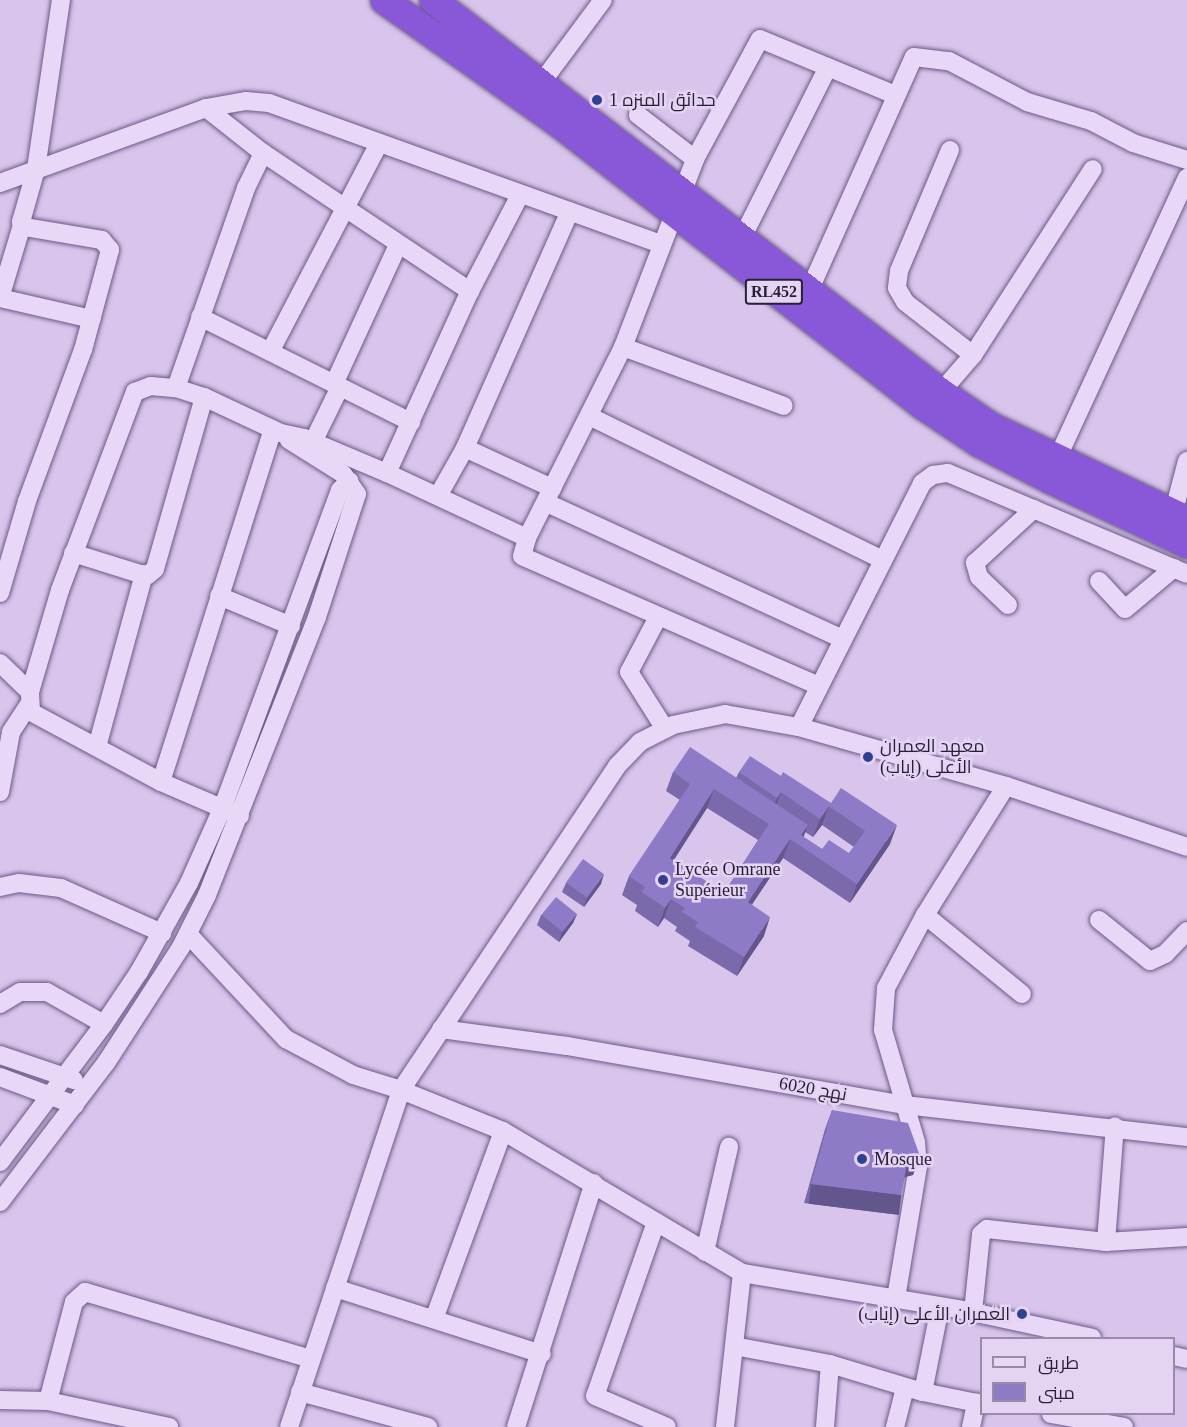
<!DOCTYPE html>
<meta charset="utf-8">
<style>
body{margin:0}
#map{position:relative;width:1187px;height:1427px;overflow:hidden;background:#d9c4ec;font-family:"Times New Roman",Cairo,serif}
div>[style]{position:absolute}
.roads{filter:drop-shadow(0 0 2px #6a5b86) drop-shadow(0 0 2px #6a5b86)}
.minor>*{height:18px;margin:-9px;padding:0 9px;transform-origin:9px;border-radius:9px;background:#e8d7f7}
.highway>*{height:27px;margin:-13.5px;padding:0 13.5px;transform-origin:13.5px;border-radius:13.5px;background:#8958d8}
.wall>*{inset:0;background:#7a6aac}
.shaded-wall>*{inset:0;background:#63568c;transform-origin:0 0}
.building>*{inset:0;background:#8e7bc8;transform-origin:0 0}
.dots>*{width:16px;height:16px;translate:-50% -50%;box-sizing:border-box;border:3px solid #e5d3f4;border-radius:50%}
span{translate:-50% -50%;white-space:nowrap;text-align:center;line-height:1.15;-webkit-text-stroke:5px #e5d3f4;paint-order:stroke}
.shield-label span{padding:2px 4px;background:#e5d3f4;border:2px solid;border-radius:4px;-webkit-text-stroke-width:0}
.shield-label{font-size:16px;color:#261f36;font-weight:700}
.poi-label{font-size:18px;color:#261f36}
.left{translate:0 -50%;text-align:left}
.right{translate:-100% -50%;text-align:right}
.street-label{font-size:18px;color:#261f36}
.legend{position:absolute;left:980px;top:1337px;width:195px;height:78px;box-sizing:border-box;background:#e5d3f4;border:2px solid #998ba8;margin:0;padding:8px 10px;list-style:none;font-size:18px;color:#261f36}
.legend li{display:flex;align-items:center;gap:12px;height:30px}
.legend b{width:30px;border:2px solid #998ba8}
</style>
<div id="map">
<div class="roads">
<div class="minor">
<div style="left:542px;top:82px;width:102px;rotate:-53.4deg"></div>
<div style="left:206px;top:108px;width:73px;rotate:38.3deg"></div>
<div style="left:263px;top:153px;width:249px;rotate:33.7deg"></div>
<div style="left:638px;top:115px;width:72px;rotate:37.7deg"></div>
<div style="left:950px;top:150px;width:131px;rotate:112.9deg"></div>
<div style="left:899px;top:271px;width:17px;rotate:97deg"></div>
<div style="left:897px;top:288px;width:16px;rotate:60deg"></div>
<div style="left:905px;top:302px;width:86px;rotate:37.9deg"></div>
<div style="left:0;top:183px;width:219px;rotate:-20deg"></div>
<div style="left:206px;top:108px;width:41px;rotate:-9.9deg"></div>
<div style="left:246px;top:101px;width:23px;rotate:5deg"></div>
<div style="left:269px;top:103px;width:417px;rotate:19.8deg"></div>
<div style="left:22px;top:225px;width:76px;rotate:106.8deg"></div>
<div style="left:0;top:298px;width:94px;rotate:12.9deg"></div>
<div style="left:742px;top:238px;width:191px;rotate:-63.3deg"></div>
<div style="left:810px;top:289px;width:254px;rotate:-65.9deg"></div>
<div style="left:914px;top:57px;width:35px;rotate:7deg"></div>
<div style="left:949px;top:61px;width:88px;rotate:27.7deg"></div>
<div style="left:1027px;top:102px;width:67px;rotate:16.5deg"></div>
<div style="left:1091px;top:121px;width:47px;rotate:27.6deg"></div>
<div style="left:1133px;top:143px;width:57px;rotate:17.5deg"></div>
<div style="left:200px;top:317px;width:236px;rotate:26.5deg"></div>
<div style="left:623px;top:347px;width:171px;rotate:20.1deg"></div>
<div style="left:271px;top:350px;width:233px;rotate:-62.4deg"></div>
<div style="left:334px;top:384px;width:153px;rotate:-65.3deg"></div>
<div style="left:176px;top:388px;width:212px;rotate:-70.7deg"></div>
<div style="left:246px;top:188px;width:39px;rotate:-64deg"></div>
<div style="left:941px;top:392px;width:49px;rotate:-49.1deg"></div>
<div style="left:973px;top:355px;width:221px;rotate:-57.2deg"></div>
<div style="left:591px;top:417px;width:325px;rotate:26.1deg"></div>
<div style="left:313px;top:442px;width:61px;rotate:-63.9deg"></div>
<div style="left:465px;top:448px;width:96px;rotate:24.7deg"></div>
<div style="left:1057px;top:459px;width:310px;rotate:-65.2deg"></div>
<div style="left:387px;top:473px;width:200px;rotate:-65.5deg"></div>
<div style="left:470px;top:291px;width:108px;rotate:-62.5deg"></div>
<div style="left:438px;top:496px;width:55px;rotate:-60.6deg"></div>
<div style="left:465px;top:448px;width:259px;rotate:-66.1deg"></div>
<div style="left:547px;top:503px;width:326px;rotate:24.7deg"></div>
<div style="left:1173px;top:514px;width:55px;rotate:-75.2deg"></div>
<div style="left:73px;top:553px;width:70px;rotate:17.4deg"></div>
<div style="left:140px;top:574px;width:8px;rotate:7deg"></div>
<div style="left:148px;top:575px;width:9px;rotate:-41deg"></div>
<div style="left:155px;top:569px;width:179px;rotate:-74.1deg"></div>
<div style="left:1099px;top:581px;width:38px;rotate:47deg"></div>
<div style="left:1125px;top:609px;width:64px;rotate:-39.9deg"></div>
<div style="left:0;top:593px;width:96px;rotate:-73.6deg"></div>
<div style="left:27px;top:501px;width:161px;rotate:-69.7deg"></div>
<div style="left:83px;top:350px;width:104px;rotate:-74.9deg"></div>
<div style="left:110px;top:250px;width:13px;rotate:-129deg"></div>
<div style="left:102px;top:240px;width:79px;rotate:-170.5deg"></div>
<div style="left:24px;top:227px;width:6px;rotate:-121deg"></div>
<div style="left:21px;top:222px;width:55px;rotate:-74.2deg"></div>
<div style="left:36px;top:169px;width:171px;rotate:-81.6deg"></div>
<div style="left:219px;top:596px;width:78px;rotate:22.6deg"></div>
<div style="left:1008px;top:605px;width:40px;rotate:-136deg"></div>
<div style="left:979px;top:577px;width:15px;rotate:-106deg"></div>
<div style="left:975px;top:563px;width:80px;rotate:-42.5deg"></div>
<div style="left:658px;top:617px;width:62px;rotate:117.8deg"></div>
<div style="left:629px;top:672px;width:67px;rotate:57.7deg"></div>
<div style="left:0;top:663px;width:42px;rotate:44deg"></div>
<div style="left:819px;top:686px;width:324px;rotate:-156.4deg"></div>
<div style="left:522px;top:556px;width:19px;rotate:-74deg"></div>
<div style="left:527px;top:538px;width:214px;rotate:-63.3deg"></div>
<div style="left:623px;top:347px;width:201px;rotate:-69deg"></div>
<div style="left:695px;top:159px;width:136px;rotate:-61.6deg"></div>
<div style="left:760px;top:39px;width:146px;rotate:22.5deg"></div>
<div style="left:799px;top:727px;width:273px;rotate:-63.2deg"></div>
<div style="left:922px;top:483px;width:14px;rotate:-36deg"></div>
<div style="left:933px;top:475px;width:15px;rotate:-8deg"></div>
<div style="left:948px;top:473px;width:259px;rotate:22.9deg"></div>
<div style="left:97px;top:747px;width:179px;rotate:-74.8deg"></div>
<div style="left:161px;top:782px;width:370px;rotate:-72.4deg"></div>
<div style="left:0;top:792px;width:61px;rotate:-79.6deg"></div>
<div style="left:11px;top:732px;width:33px;rotate:-57deg"></div>
<div style="left:240px;top:816px;width:86px;rotate:-156.7deg"></div>
<div style="left:161px;top:782px;width:148px;rotate:-151.7deg"></div>
<div style="left:31px;top:712px;width:20px;rotate:-93deg"></div>
<div style="left:30px;top:692px;width:106px;rotate:-73.6deg"></div>
<div style="left:60px;top:590px;width:212px;rotate:-69.3deg"></div>
<div style="left:135px;top:392px;width:17px;rotate:-21deg"></div>
<div style="left:151px;top:386px;width:25px;rotate:5deg"></div>
<div style="left:176px;top:388px;width:29px;rotate:18deg"></div>
<div style="left:204px;top:397px;width:85px;rotate:25.1deg"></div>
<div style="left:281px;top:433px;width:24px;rotate:12deg"></div>
<div style="left:304px;top:438px;width:90px;rotate:22.9deg"></div>
<div style="left:387px;top:473px;width:154px;rotate:24.9deg"></div>
<div style="left:0;top:887px;width:19px;rotate:-12deg"></div>
<div style="left:19px;top:883px;width:42px;rotate:6.8deg"></div>
<div style="left:61px;top:888px;width:111px;rotate:24deg"></div>
<div style="left:925px;top:915px;width:125px;rotate:39.2deg"></div>
<div style="left:1099px;top:920px;width:65px;rotate:38.8deg"></div>
<div style="left:1150px;top:961px;width:17px;rotate:-25deg"></div>
<div style="left:1165px;top:954px;width:32px;rotate:-46deg"></div>
<div style="left:188px;top:934px;width:144px;rotate:47deg"></div>
<div style="left:286px;top:1039px;width:76px;rotate:28.2deg"></div>
<div style="left:353px;top:1075px;width:50px;rotate:17.4deg"></div>
<div style="left:401px;top:1090px;width:110px;rotate:21.9deg"></div>
<div style="left:503px;top:1131px;width:278px;rotate:30.7deg"></div>
<div style="left:742px;top:1273px;width:224px;rotate:9.5deg"></div>
<div style="left:963px;top:1310px;width:132px;rotate:12.2deg"></div>
<div style="left:0;top:1004px;width:23px;rotate:-31deg"></div>
<div style="left:20px;top:992px;width:27px"></div>
<div style="left:47px;top:992px;width:65px;rotate:29.3deg"></div>
<div style="left:441px;top:1029px;width:127px;rotate:7.7deg"></div>
<div style="left:567px;top:1046px;width:343px;rotate:9.9deg"></div>
<div style="left:905px;top:1105px;width:284px;rotate:6.5deg"></div>
<div style="left:0;top:1055px;width:78px;rotate:18.7deg"></div>
<div style="left:0;top:1077px;width:80px;rotate:20.5deg"></div>
<div style="left:0;top:1162px;width:173px;rotate:-53deg"></div>
<div style="left:104px;top:1024px;width:63px;rotate:-56.1deg"></div>
<div style="left:139px;top:972px;width:102px;rotate:-60.7deg"></div>
<div style="left:189px;top:883px;width:81px;rotate:-66deg"></div>
<div style="left:222px;top:809px;width:340px;rotate:-69.7deg"></div>
<div style="left:340px;top:490px;width:13px;rotate:-42deg"></div>
<div style="left:0;top:1202px;width:175px;rotate:-52.7deg"></div>
<div style="left:106px;top:1063px;width:138px;rotate:-57.1deg"></div>
<div style="left:181px;top:947px;width:58px;rotate:-63.4deg"></div>
<div style="left:207px;top:895px;width:299px;rotate:-68.4deg"></div>
<div style="left:317px;top:617px;width:129px;rotate:-72deg"></div>
<div style="left:357px;top:494px;width:24px;rotate:-125deg"></div>
<div style="left:343px;top:474px;width:64px;rotate:-147.8deg"></div>
<div style="left:656px;top:1222px;width:184px;rotate:109.3deg"></div>
<div style="left:595px;top:1396px;width:78px;rotate:23.3deg"></div>
<div style="left:1106px;top:1242px;width:116px;rotate:-85.6deg"></div>
<div style="left:705px;top:1252px;width:108px;rotate:-77.1deg"></div>
<div style="left:335px;top:1288px;width:217px;rotate:17.7deg"></div>
<div style="left:896px;top:1298px;width:134px;rotate:-80.5deg"></div>
<div style="left:918px;top:1166px;width:24px;rotate:-95deg"></div>
<div style="left:916px;top:1142px;width:117px;rotate:-106.4deg"></div>
<div style="left:883px;top:1030px;width:42px;rotate:-85.9deg"></div>
<div style="left:886px;top:988px;width:83px;rotate:-61.9deg"></div>
<div style="left:925px;top:915px;width:152px;rotate:-57.9deg"></div>
<div style="left:973px;top:1312px;width:78px;rotate:-84.1deg"></div>
<div style="left:981px;top:1234px;width:8px;rotate:-40deg"></div>
<div style="left:987px;top:1229px;width:120px;rotate:6.2deg"></div>
<div style="left:1106px;top:1242px;width:81px;rotate:-3.5deg"></div>
<div style="left:434px;top:1319px;width:200px;rotate:-69.8deg"></div>
<div style="left:734px;top:1346px;width:98px;rotate:10.6deg"></div>
<div style="left:830px;top:1364px;width:97px;rotate:16.8deg"></div>
<div style="left:923px;top:1392px;width:60px;rotate:11.5deg"></div>
<div style="left:1174px;top:1356px;width:13px;rotate:13deg"></div>
<div style="left:300px;top:1392px;width:133px;rotate:15.3deg"></div>
<div style="left:923px;top:1392px;width:87px;rotate:-78.7deg"></div>
<div style="left:0;top:1400px;width:48px;rotate:1.2deg"></div>
<div style="left:48px;top:1401px;width:124px;rotate:12.1deg"></div>
<div style="left:48px;top:1401px;width:102px;rotate:-75.3deg"></div>
<div style="left:74px;top:1302px;width:15px;rotate:-42deg"></div>
<div style="left:85px;top:1292px;width:236px;rotate:16.5deg"></div>
<div style="left:1051px;top:1414px;width:74px;rotate:10.1deg"></div>
<div style="left:289px;top:1427px;width:355px;rotate:-71.6deg"></div>
<div style="left:401px;top:1090px;width:389px;rotate:-56.3deg"></div>
<div style="left:617px;top:766px;width:33px;rotate:-46deg"></div>
<div style="left:640px;top:742px;width:37px;rotate:-27deg"></div>
<div style="left:673px;top:725px;width:53px;rotate:-11.9deg"></div>
<div style="left:725px;top:714px;width:75px;rotate:10deg"></div>
<div style="left:799px;top:727px;width:215px;rotate:15.9deg"></div>
<div style="left:1006px;top:786px;width:191px;rotate:18.6deg"></div>
<div style="left:516px;top:1427px;width:256px;rotate:-72.3deg"></div>
<div style="left:725px;top:1427px;width:155px;rotate:-83.7deg"></div>
<div style="left:825px;top:1427px;width:63px;rotate:-85.5deg"></div>
<div style="left:895px;top:1427px;width:40px;rotate:-75.6deg"></div>
<div style="left:971px;top:1427px;width:25px;rotate:-78deg"></div>
</div>
<div class="highway">
<div style="left:384px;top:0;width:217px;rotate:35.2deg"></div>
<div style="left:561px;top:125px;width:457px;rotate:37.8deg"></div>
<div style="left:922px;top:405px;width:69px;rotate:33.7deg"></div>
<div style="left:979px;top:443px;width:79px;rotate:27.2deg"></div>
<div style="left:1049px;top:479px;width:153px;rotate:25.2deg"></div>
<div style="left:433px;top:0;width:642px;rotate:37.66deg"></div>
<div style="left:941px;top:392px;width:60px;rotate:34.2deg"></div>
<div style="left:991px;top:426px;width:217px;rotate:25.4deg"></div>
</div>
</div>
<div class="wall">
<div style="clip-path:polygon(evenodd,673px 772px,736px 778px,739px 772px,781px 776px,890px 844px,850px 903px,783px 858px,752px 904px,764px 936px,737px 976px,688px 946px,690px 941px,675px 931px,677px 927px,664px 918px,658px 927px,635px 911px,637px 905px,622px 895px,629px 876px,680px 800px,666px 791px,673px 772px,707px 808px,758px 840px,724px 893px,674px 860px,707px 808px,673px 772px,822px 825px,854px 847px,849px 853px,822px 849px,803px 837px,805px 832px,813px 837px,822px 825px)"></div>
<div style="clip-path:polygon(566px 883px,601px 884px,584px 907px,562px 892px)"></div>
<div style="clip-path:polygon(577px 914px,573px 923px,559px 942px,537px 925px,541px 915px)"></div>
<div style="clip-path:polygon(832px 1110px,920px 1156px,913px 1175px,905px 1177px,894px 1214px,804px 1203px,825px 1129px)"></div>
</div>
<div class="shaded-wall">
<div style="clip-path:polygon(714px 789px,707px 808px,663px 876px,670px 858px)"></div>
<div style="clip-path:polygon(781px 792px,774px 811px,770px 817px,777px 798px)"></div>
<div style="clip-path:polygon(829px 806px,822px 825px,813px 837px,820px 819px)"></div>
<div style="clip-path:polygon(808px 825px,801px 844px,801px 835px)"></div>
<div style="clip-path:polygon(897px 825px,890px 844px,850px 903px,857px 884px)"></div>
<div style="clip-path:polygon(790px 839px,783px 858px,741px 921px,748px 902px)"></div>
<div style="clip-path:polygon(604px 874px,601px 884px,584px 907px,587px 898px)"></div>
<div style="clip-path:polygon(671px 899px,664px 918px,658px 927px,665px 908px)"></div>
<div style="clip-path:polygon(577px 914px,573px 923px,559px 942px,562px 932px)"></div>
<div style="clip-path:polygon(770px 917px,764px 936px,737px 976px,744px 957px)"></div>
<div style="clip-path:polygon(920px 1156px,913px 1175px,901px 1178px,908px 1159px)"></div>
<div style="left:811px;top:1184px;width:91px;height:20px;rotate:7deg"></div>
</div>
<div class="building">
<div style="clip-path:polygon(evenodd,690px 747px,808px 825px,801px 835px,822px 849px,829px 840px,849px 853px,865px 831px,829px 806px,820px 819px,781px 792px,777px 798px,739px 772px,750px 756px,781px 776px,783px 772px,831px 803px,841px 788px,897px 825px,857px 884px,790px 839px,748px 902px,770px 917px,744px 957px,695px 927px,698px 922px,682px 912px,685px 908px,671px 899px,665px 908px,642px 892px,645px 887px,629px 876px,690px 784px,673px 772px,690px 747px,714px 789px,769px 824px,724px 893px,670px 858px,714px 789px)"></div>
<div style="left:583px;top:859px;width:26px;height:29px;rotate:36deg"></div>
<div style="left:556px;top:897px;width:27px;height:23px;rotate:39deg"></div>
<div style="clip-path:polygon(832px 1110px,908px 1123px,920px 1156px,908px 1159px,901px 1195px,811px 1184px)"></div>
</div>
<div class="dots">
<div style="left:597px;top:100px;background:#2e4092"></div>
<div style="left:868px;top:757px;background:#2e4092"></div>
<div style="left:663px;top:880px;background:#2e4092"></div>
<div style="left:862px;top:1159px;background:#2e4092"></div>
<div style="left:1022px;top:1314px;background:#2e4092"></div>
</div>
<div class="shield-label">
<span style="left:774px;top:292px">RL452</span>
</div>
<div class="poi-label">
<span class="left" style="left:609px;top:100px">حدائق المنزه 1</span>
<span class="left" style="left:880px;top:757px">معهد العمران<br>الأعلى (إياب)</span>
<span class="left" style="left:675px;top:880px">Lycée Omrane<br>Supérieur</span>
<span class="left" style="left:874px;top:1159px">Mosque</span>
<span class="right" style="left:1010px;top:1314px">العمران الأعلى (إياب)</span>
</div>
<div class="street-label">
<span style="left:813px;top:1089px;rotate:10deg">نهج 6020</span>
</div>
<ul class="legend">
<li><b style="height:8px;background:#e8d7f7"></b>طريق</li>
<li><b style="height:16px;background:#8e7bc8"></b>مبنى</li>
</ul>
</div>
